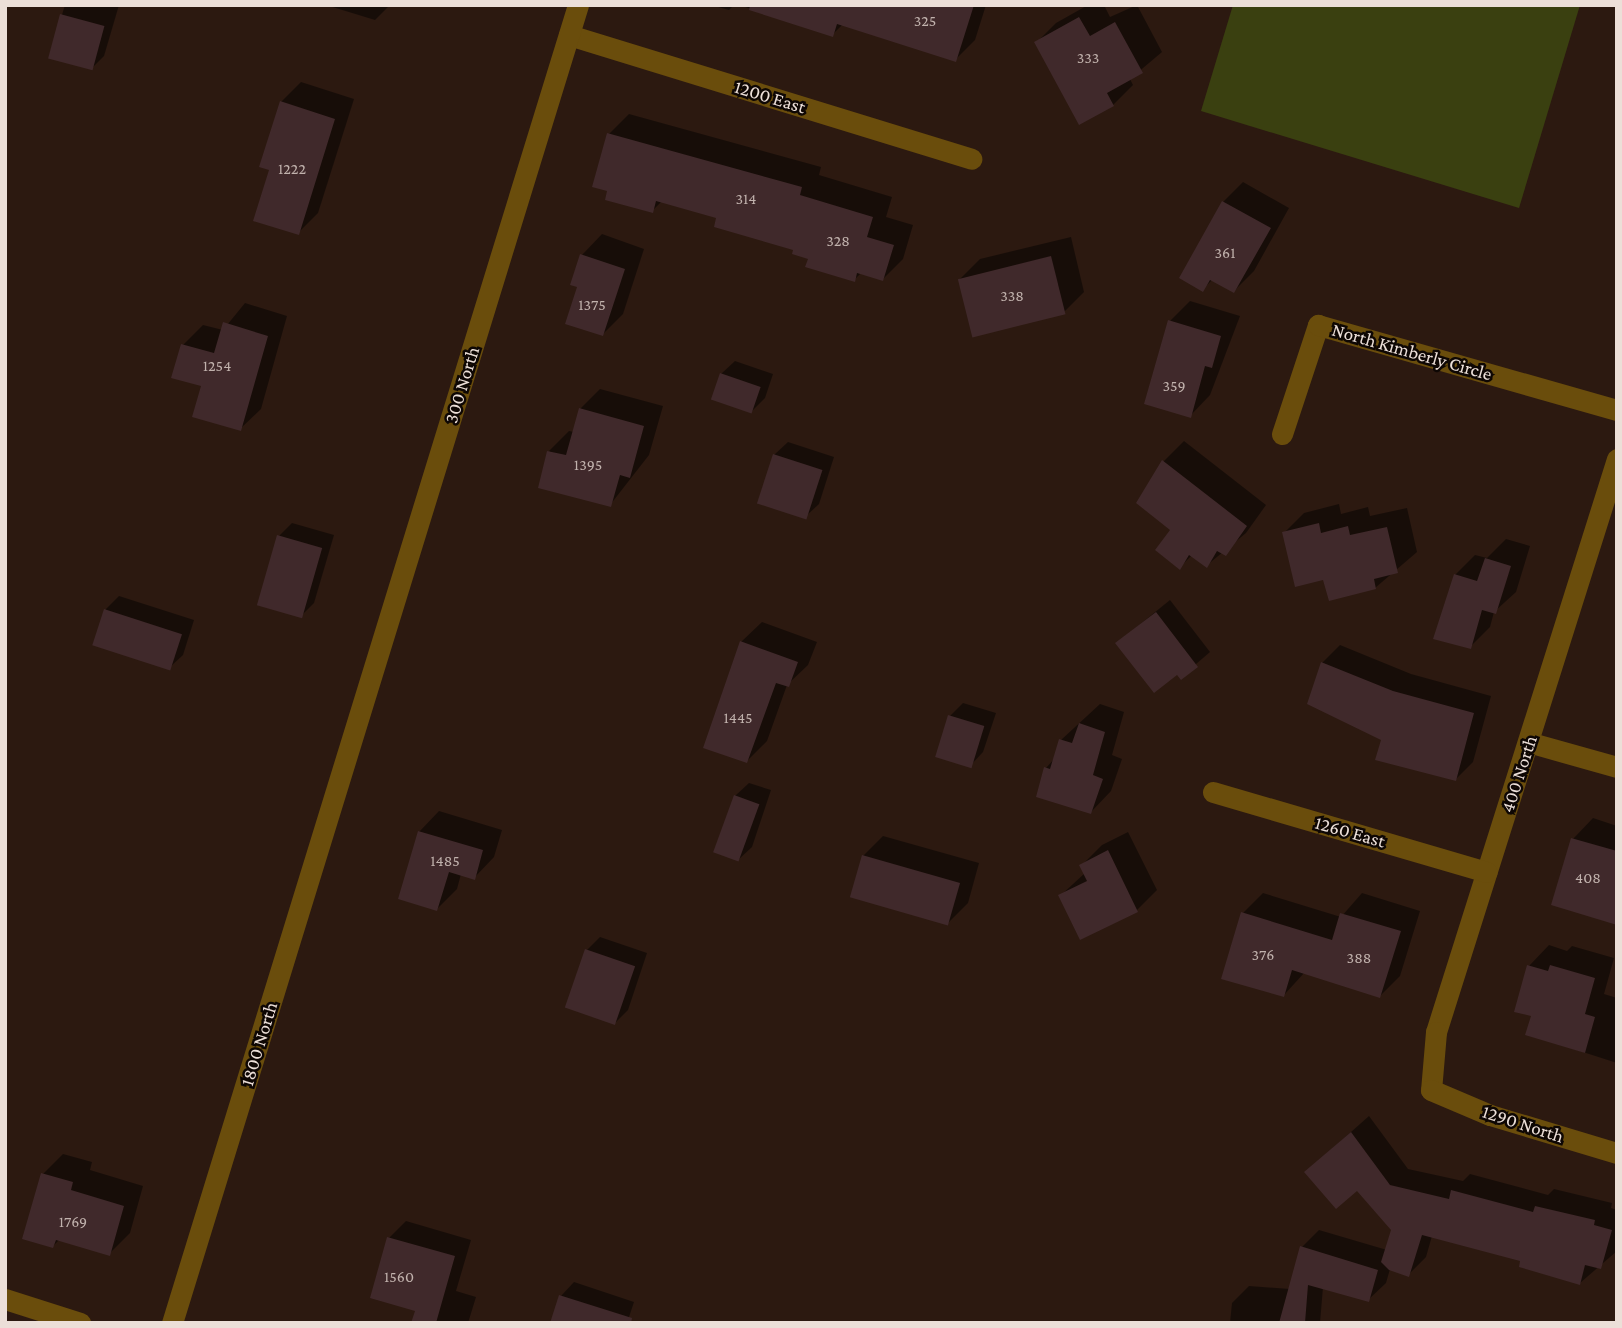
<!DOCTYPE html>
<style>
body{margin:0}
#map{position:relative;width:1622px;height:1328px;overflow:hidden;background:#2c1910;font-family:"Crimson Pro",serif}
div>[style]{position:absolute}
.green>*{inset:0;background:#3a4010}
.shadow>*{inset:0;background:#0007}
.building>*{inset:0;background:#40292b;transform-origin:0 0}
.minor>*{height:21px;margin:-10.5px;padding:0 10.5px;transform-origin:10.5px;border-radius:10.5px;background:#6a4d0c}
span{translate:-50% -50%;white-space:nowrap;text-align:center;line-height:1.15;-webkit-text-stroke:5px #0e0704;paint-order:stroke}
.number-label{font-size:16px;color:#c1b2ad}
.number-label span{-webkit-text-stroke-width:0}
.street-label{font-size:19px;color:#ecdfd8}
.frame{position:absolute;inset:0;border:7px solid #ecdfd8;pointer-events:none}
</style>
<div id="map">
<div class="green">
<div style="clip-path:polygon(1233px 5px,1580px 5px,1519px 208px,1201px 111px)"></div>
</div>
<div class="shadow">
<div style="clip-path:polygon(65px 5px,119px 5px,104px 56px,91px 69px,49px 57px)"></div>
<div style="clip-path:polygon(326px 5px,390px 5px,375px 20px)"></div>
<div style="clip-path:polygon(711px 5px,734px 5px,729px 10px)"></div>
<div style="clip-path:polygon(739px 5px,986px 5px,975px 40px,955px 60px,843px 24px,832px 35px)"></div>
<div style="clip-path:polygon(1088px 5px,1104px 5px,1110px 17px,1137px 5px,1162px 52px,1130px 79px,1133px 85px,1113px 105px,1036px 43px,1056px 23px)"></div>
<div style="clip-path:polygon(301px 82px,354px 99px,318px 213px,298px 233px,272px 169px,281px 102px)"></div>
<div style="clip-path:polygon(629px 114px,821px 167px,819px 175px,892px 197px,886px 217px,913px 225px,903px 259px,883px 279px,861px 273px,854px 280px,796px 249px,718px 217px,662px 201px,652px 211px,609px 134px)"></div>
<div style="clip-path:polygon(1243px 182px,1289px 208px,1254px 271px,1234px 291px,1213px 279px,1203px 289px,1223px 202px)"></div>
<div style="clip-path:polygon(602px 234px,644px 249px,623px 314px,603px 334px,580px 286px,582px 255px)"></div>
<div style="clip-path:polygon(1071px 237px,1084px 292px,1064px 312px,960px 279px,980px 259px)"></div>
<div style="clip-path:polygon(1190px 301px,1240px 316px,1210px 395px,1190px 416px,1170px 321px)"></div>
<div style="clip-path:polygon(245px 303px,287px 316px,261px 409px,240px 429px,203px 385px,183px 345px,203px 325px,223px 330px)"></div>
<div style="clip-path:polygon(735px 361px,773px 374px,765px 398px,752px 411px,721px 374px)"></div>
<div style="clip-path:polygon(600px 389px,663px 406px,649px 455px,610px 505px,549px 451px,569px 431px,574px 432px,580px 409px)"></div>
<div style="clip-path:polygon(1184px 441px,1266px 505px,1246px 533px,1206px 566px,1192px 555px,1180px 567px,1172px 530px,1138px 502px,1164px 461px)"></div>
<div style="clip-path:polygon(788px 442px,834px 457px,819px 504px,805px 517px,774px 455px)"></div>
<div style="clip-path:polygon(1339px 504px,1341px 514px,1368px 507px,1370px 516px,1407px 508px,1417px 552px,1375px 588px,1325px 578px,1284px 533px,1304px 513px)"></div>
<div style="clip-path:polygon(292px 523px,334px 535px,314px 603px,301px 616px,279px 536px)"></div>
<div style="clip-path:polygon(1506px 539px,1530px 546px,1516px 592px,1494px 612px,1490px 627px,1470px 647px,1455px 575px,1475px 555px,1487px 558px)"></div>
<div style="clip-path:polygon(119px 596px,194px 620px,183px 655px,169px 668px,94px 644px,106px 609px)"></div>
<div style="clip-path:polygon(1170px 600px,1210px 652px,1181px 677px,1117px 643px)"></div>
<div style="clip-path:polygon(762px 622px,817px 642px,808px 665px,787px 685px,767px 741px,747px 761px,741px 642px)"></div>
<div style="clip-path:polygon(1340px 645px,1411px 674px,1491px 696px,1473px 762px,1456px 779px,1383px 739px,1322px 663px)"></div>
<div style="clip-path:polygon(963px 703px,996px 713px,983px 752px,970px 766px,950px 716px)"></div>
<div style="clip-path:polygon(1100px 704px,1124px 712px,1112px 755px,1122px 759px,1111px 791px,1091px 812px,1046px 768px,1055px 758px,1061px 740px)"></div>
<div style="clip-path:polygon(749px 783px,771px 790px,752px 847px,738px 860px,735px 796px)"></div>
<div style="clip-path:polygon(439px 811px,502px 830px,494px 857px,474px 878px,461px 874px,457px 889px,437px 909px,419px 832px)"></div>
<div style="clip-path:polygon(1593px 818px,1617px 826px,1617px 922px,1573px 839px)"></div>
<div style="clip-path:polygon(1128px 832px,1157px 890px,1137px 910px,1060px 896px,1085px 873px,1082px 865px,1102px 845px)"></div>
<div style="clip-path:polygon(883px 836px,979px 863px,968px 903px,948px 923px,863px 856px)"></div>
<div style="clip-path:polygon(1263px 893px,1341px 917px,1362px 893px,1420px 911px,1400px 976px,1380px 996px,1305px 972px,1284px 995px,1243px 913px)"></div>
<div style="clip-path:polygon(600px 937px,647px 953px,628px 1010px,615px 1023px,587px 950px)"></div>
<div style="clip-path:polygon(1549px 945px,1567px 951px,1572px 946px,1614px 958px,1604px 994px,1617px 998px,1617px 1063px,1527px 1034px,1533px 1015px,1529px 966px)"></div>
<div style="clip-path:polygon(1369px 1116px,1408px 1169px,1463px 1181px,1470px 1174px,1548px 1195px,1554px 1189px,1612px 1203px,1611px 1208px,1617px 1210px,1617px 1251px,1580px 1283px,1522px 1260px,1432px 1236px,1426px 1257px,1408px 1275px,1390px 1269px,1386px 1283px,1368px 1300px,1323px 1287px,1320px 1323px,1230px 1323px,1232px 1303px,1249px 1286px,1290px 1289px,1302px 1247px,1319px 1230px,1387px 1250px,1393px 1230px,1357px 1188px,1306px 1172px)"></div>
<div style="clip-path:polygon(63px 1154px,92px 1162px,90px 1170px,143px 1186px,130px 1233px,109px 1254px,60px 1239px,53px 1246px,43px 1174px)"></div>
<div style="clip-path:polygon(406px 1221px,471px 1240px,456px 1291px,476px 1297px,468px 1323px,413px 1323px,417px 1310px,389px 1238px)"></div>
<div style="clip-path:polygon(574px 1282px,634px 1302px,627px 1323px,552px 1323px,561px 1296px)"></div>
</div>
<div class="building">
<div style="clip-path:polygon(750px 5px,974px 5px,956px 62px,837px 24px,833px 37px,749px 10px)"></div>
<div style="left:60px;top:14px;width:46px;height:46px;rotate:15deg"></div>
<div style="clip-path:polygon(1079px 17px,1090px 36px,1115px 22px,1143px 73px,1107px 93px,1114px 106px,1079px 125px,1034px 42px)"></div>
<div style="clip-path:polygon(280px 101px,335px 119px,299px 235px,253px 221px,269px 170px,259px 167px)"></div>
<div style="clip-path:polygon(607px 133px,802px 187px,800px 195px,873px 217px,867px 237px,894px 245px,883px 281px,857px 273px,855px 282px,805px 267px,808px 259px,792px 254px,793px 250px,714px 227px,716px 218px,656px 201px,653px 213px,605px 200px,607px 191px,592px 187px)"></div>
<div style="clip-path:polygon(1222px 201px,1271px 228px,1234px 293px,1210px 280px,1203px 292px,1179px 278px)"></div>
<div style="clip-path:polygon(580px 254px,625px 269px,603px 336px,565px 324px,577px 287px,570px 285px)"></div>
<div style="left:1051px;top:256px;width:60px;height:96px;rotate:76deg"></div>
<div style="clip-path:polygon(1168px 320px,1221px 336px,1212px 368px,1205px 366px,1191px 418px,1144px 404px)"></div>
<div style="clip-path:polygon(223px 322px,268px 336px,241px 431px,192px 417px,201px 386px,171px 378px,181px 344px,214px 353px)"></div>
<div style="left:720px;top:373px;width:43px;height:28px;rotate:19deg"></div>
<div style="clip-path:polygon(579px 408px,644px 426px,630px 478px,620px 475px,611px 507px,538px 488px,547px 451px,566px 455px)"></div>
<div style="left:773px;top:454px;width:52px;height:52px;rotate:18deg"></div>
<div style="clip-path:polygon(1162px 460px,1247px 526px,1226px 556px,1217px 551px,1207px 568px,1189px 555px,1180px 570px,1155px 550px,1170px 530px,1136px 503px)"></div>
<div style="clip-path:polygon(1319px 523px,1321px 533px,1348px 526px,1350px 535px,1387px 527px,1398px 573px,1374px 579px,1376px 589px,1329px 601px,1323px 580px,1295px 587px,1282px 532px)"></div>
<div style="left:277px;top:535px;width:47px;height:73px;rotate:16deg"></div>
<div style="clip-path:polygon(1485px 558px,1511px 566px,1496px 614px,1482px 610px,1471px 649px,1433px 639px,1454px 574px,1477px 581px)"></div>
<div style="left:104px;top:609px;width:82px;height:38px;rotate:18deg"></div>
<div style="clip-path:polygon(1156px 612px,1198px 667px,1181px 680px,1177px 675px,1154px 693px,1115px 643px)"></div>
<div style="clip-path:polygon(740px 641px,798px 662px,789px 687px,776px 683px,747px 763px,703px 748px)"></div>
<div style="clip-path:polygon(1321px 662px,1393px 691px,1474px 713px,1456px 781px,1375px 760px,1381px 740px,1307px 704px)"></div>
<div style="left:948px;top:715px;width:38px;height:44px;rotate:17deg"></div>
<div style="clip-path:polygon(1079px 723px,1105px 732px,1093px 775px,1103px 779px,1091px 814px,1036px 797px,1044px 767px,1050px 769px,1059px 739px,1072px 743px)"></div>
<div style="left:734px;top:795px;width:27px;height:61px;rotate:20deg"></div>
<div style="clip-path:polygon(418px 831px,483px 850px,475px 880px,449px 872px,437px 911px,398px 899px)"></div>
<div style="clip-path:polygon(1571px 838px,1617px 851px,1617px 925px,1551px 905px)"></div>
<div style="clip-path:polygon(1108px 850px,1138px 912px,1080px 940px,1058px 895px,1087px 881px,1079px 865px)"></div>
<div style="left:862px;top:855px;width:102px;height:44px;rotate:16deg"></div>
<div style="clip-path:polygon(1241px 912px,1332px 940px,1340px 913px,1401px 931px,1380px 998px,1292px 970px,1284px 997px,1221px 979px)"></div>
<div style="left:585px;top:949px;width:53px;height:62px;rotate:19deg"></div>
<div style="clip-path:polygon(1527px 965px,1548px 971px,1550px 965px,1595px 978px,1585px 1014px,1595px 1017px,1585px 1053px,1525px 1035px,1531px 1016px,1514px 1012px)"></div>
<div style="clip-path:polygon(1351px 1132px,1390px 1185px,1449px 1199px,1451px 1190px,1533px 1212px,1535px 1206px,1595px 1220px,1594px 1225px,1612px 1230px,1601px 1269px,1585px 1265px,1580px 1285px,1519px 1267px,1520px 1261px,1422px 1235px,1409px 1277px,1389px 1270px,1381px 1262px,1391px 1230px,1357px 1191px,1336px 1209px,1304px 1172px)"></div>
<div style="clip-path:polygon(41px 1173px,73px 1182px,71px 1190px,124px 1206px,110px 1256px,56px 1240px,53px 1248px,22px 1239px)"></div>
<div style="clip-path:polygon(387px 1237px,455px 1256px,436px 1323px,411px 1323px,415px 1311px,370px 1298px)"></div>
<div style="clip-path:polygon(1300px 1246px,1378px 1270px,1369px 1302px,1308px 1285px,1305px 1323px,1279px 1323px)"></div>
<div style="clip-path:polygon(559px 1295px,632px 1318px,631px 1323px,550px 1323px)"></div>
</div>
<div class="minor">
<div style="left:569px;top:35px;width:421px;rotate:17.1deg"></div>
<div style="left:1282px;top:434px;width:115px;rotate:-71.7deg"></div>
<div style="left:1318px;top:325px;width:311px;rotate:15.9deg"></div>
<div style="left:1617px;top:459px;width:601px;rotate:107.53deg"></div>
<div style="left:1436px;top:1032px;width:58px;rotate:94.9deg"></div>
<div style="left:1431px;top:1090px;width:64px;rotate:23deg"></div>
<div style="left:1490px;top:1115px;width:133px;rotate:16.7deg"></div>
<div style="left:1528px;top:742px;width:92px;rotate:15.7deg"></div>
<div style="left:1213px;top:792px;width:285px;rotate:16.3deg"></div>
<div style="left:5px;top:1299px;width:79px;rotate:17.7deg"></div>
<div style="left:172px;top:1323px;width:1379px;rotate:-72.88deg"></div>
</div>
<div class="number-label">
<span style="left:925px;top:21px">325</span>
<span style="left:1088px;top:58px">333</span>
<span style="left:292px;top:169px">1222</span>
<span style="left:746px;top:199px">314</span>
<span style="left:838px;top:241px">328</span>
<span style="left:1225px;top:253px">361</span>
<span style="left:1012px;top:296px">338</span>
<span style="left:592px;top:305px">1375</span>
<span style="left:217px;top:366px">1254</span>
<span style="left:1174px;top:386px">359</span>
<span style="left:588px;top:465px">1395</span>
<span style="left:738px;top:718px">1445</span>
<span style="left:445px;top:861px">1485</span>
<span style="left:1588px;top:878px">408</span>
<span style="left:1263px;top:955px">376</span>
<span style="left:1359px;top:958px">388</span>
<span style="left:73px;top:1222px">1769</span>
<span style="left:399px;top:1277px">1560</span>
</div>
<div class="street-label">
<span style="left:770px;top:97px;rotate:17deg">1200 East</span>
<span style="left:1412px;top:352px;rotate:16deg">North Kimberly Circle</span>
<span style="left:462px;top:385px;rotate:-73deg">300 North</span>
<span style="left:1519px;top:774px;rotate:-72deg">400 North</span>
<span style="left:1350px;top:832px;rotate:16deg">1260 East</span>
<span style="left:259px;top:1044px;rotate:-73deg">1800 North</span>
<span style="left:1523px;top:1124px;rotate:18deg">1290 North</span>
</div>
<div class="frame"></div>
</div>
